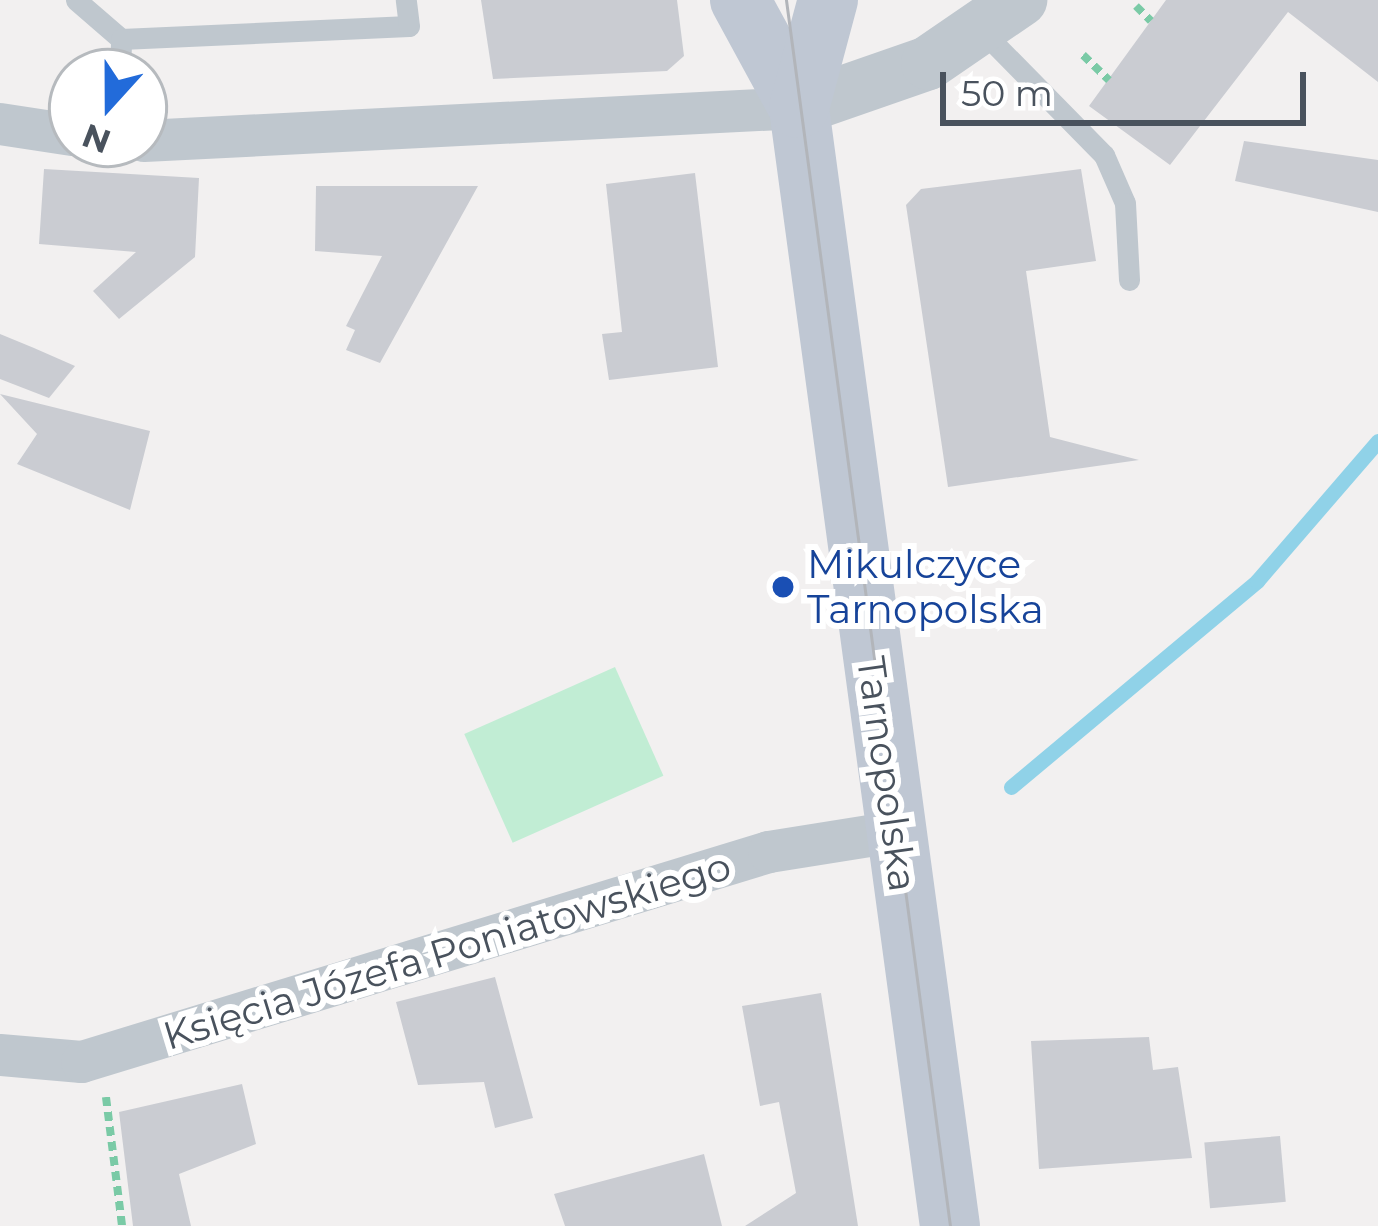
<!DOCTYPE html>
<meta charset="utf-8">
<style>
body{margin:0}
#map{position:relative;width:1378px;height:1226px;overflow:hidden;background:#f2f0f0;font-family:Montserrat,sans-serif}
div>[style]{position:absolute}
.green>*{inset:0;background:#c1edd4;transform-origin:0 0}
.stream>*{height:15px;margin:-7.5px;padding:0 7.5px;transform-origin:7.5px;border-radius:7.5px;background:#90d2e8}
.building>*{inset:0;background:#caccd2;transform-origin:0 0}
.path>*{height:8px;margin-top:-4px;transform-origin:0;background:repeating-linear-gradient(90deg,#7acaa6 0 9px,transparent 0 15px)}
.service>*{height:21px;margin:-10.5px;padding:0 10.5px;transform-origin:10.5px;border-radius:10.5px;background:#bfc7ce}
.minor>*{height:42px;margin:-21px;padding:0 21px;transform-origin:21px;border-radius:21px;background:#bfc7ce}
.tertiary>*{height:54px;margin:-27px;padding:0 27px;transform-origin:27px;border-radius:27px;background:#bfc7ce}
.secondary>*{height:60px;margin:-30px;padding:0 30px;transform-origin:30px;border-radius:30px;background:#bfc7d3}
.tram>*{height:3px;margin:-1.5px;padding:0 1.5px;transform-origin:1.5px;border-radius:1.5px;background:#b2b5ba}
.dots>*{width:33px;height:33px;translate:-50% -50%;box-sizing:border-box;border:6px solid #fff;border-radius:50%}
span{translate:-50% -50%;white-space:nowrap;text-align:center;line-height:1.15;-webkit-text-stroke:12px #fff;paint-order:stroke}
.transit-label{font-size:39px;color:#164399}
.left{translate:0 -50%;text-align:left}
.street-label{font-size:39px;color:#49525d}
.north{position:absolute;left:48px;top:48px;width:120px;height:120px;box-sizing:border-box;background:#fff;border:3px solid #b6babe;border-radius:50%;rotate:201deg;font-size:33px;font-weight:700;line-height:48px;text-align:center;color:#49525d}
.north::after{content:'';display:block;margin:auto;width:42px;height:54px;background:#226bda;clip-path:polygon(50% 0,100% 100%,50% 72%,0 100%)}
.scale{position:absolute;left:940px;top:72px;width:366px;height:54px;box-sizing:border-box;border:6px solid #49525d;border-top:0;padding-left:15px;font-size:36px;line-height:42px;white-space:nowrap;color:#49525d;-webkit-text-stroke:9px #fff;paint-order:stroke}
</style>
<div id="map">
<div class="green">
<div style="left:615px;top:667px;width:119px;height:165px;rotate:66deg"></div>
</div>
<div class="stream">
<div style="left:1011px;top:787px;width:321px;rotate:-39.9deg"></div>
<div style="left:1257px;top:581px;width:185px;rotate:-49.2deg"></div>
</div>
<div class="building">
<div style="clip-path:polygon(481px 0,677px 0,684px 56px,667px 71px,493px 79px)"></div>
<div style="clip-path:polygon(1166px 0,1378px 0,1378px 82px,1288px 12px,1170px 165px,1089px 106px)"></div>
<div style="clip-path:polygon(1244px 141px,1378px 160px,1378px 212px,1235px 181px)"></div>
<div style="clip-path:polygon(44px 169px,199px 178px,195px 257px,119px 319px,93px 291px,136px 252px,39px 244px)"></div>
<div style="clip-path:polygon(1081px 169px,1096px 261px,1026px 271px,1050px 437px,1139px 460px,948px 487px,906px 205px,921px 189px)"></div>
<div style="clip-path:polygon(695px 173px,718px 367px,609px 380px,602px 334px,622px 332px,606px 184px)"></div>
<div style="clip-path:polygon(316px 186px,478px 186px,380px 363px,346px 350px,355px 330px,346px 326px,382px 256px,315px 251px)"></div>
<div style="clip-path:polygon(0 334px,34px 348px,75px 366px,49px 398px,0 379px)"></div>
<div style="clip-path:polygon(0 394px,150px 431px,130px 510px,17px 464px,37px 434px)"></div>
<div style="clip-path:polygon(495px 977px,533px 1118px,495px 1128px,484px 1082px,418px 1085px,396px 1002px)"></div>
<div style="clip-path:polygon(821px 993px,858px 1226px,745px 1226px,796px 1193px,779px 1102px,760px 1106px,742px 1006px)"></div>
<div style="clip-path:polygon(1149px 1037px,1153px 1070px,1178px 1067px,1192px 1158px,1039px 1169px,1031px 1041px)"></div>
<div style="clip-path:polygon(242px 1084px,256px 1144px,179px 1174px,191px 1226px,133px 1226px,119px 1112px)"></div>
<div style="left:1280px;top:1136px;width:66px;height:76px;rotate:85deg"></div>
<div style="clip-path:polygon(704px 1154px,722px 1226px,565px 1226px,554px 1194px)"></div>
</div>
<div class="path">
<div style="left:1136px;top:6px;width:21px;rotate:45deg"></div>
<div style="left:1083px;top:55px;width:36px;rotate:44deg"></div>
<div style="left:106px;top:1097px;width:130px;rotate:82.9deg"></div>
</div>
<div class="service">
<div style="left:76px;top:0;width:60px;rotate:40.9deg"></div>
<div style="left:121px;top:39px;width:288px;rotate:-2.6deg"></div>
<div style="left:409px;top:26px;width:26px;rotate:-97deg"></div>
<div style="left:982px;top:31px;width:174px;rotate:45.5deg"></div>
<div style="left:1104px;top:155px;width:52px;rotate:66.4deg"></div>
<div style="left:1125px;top:203px;width:77px;rotate:87deg"></div>
<div style="left:120px;top:72px;width:33px;rotate:-88deg"></div>
</div>
<div class="minor">
<div style="left:0;top:124px;width:73px;rotate:8.7deg"></div>
<div style="left:144px;top:141px;width:656px;rotate:-2.88deg"></div>
<div style="left:0;top:1055px;width:82px;rotate:4.9deg"></div>
<div style="left:82px;top:1062px;width:718px;rotate:-17deg"></div>
<div style="left:769px;top:852px;width:127px;rotate:-9.1deg"></div>
</div>
<div class="tertiary">
<div style="left:799px;top:108px;width:137px;rotate:-19.2deg"></div>
<div style="left:928px;top:63px;width:112px;rotate:-34.4deg"></div>
</div>
<div class="secondary">
<div style="left:740px;top:0;width:123px;rotate:61.4deg"></div>
<div style="left:799px;top:108px;width:1128px;rotate:82.31deg"></div>
<div style="left:799px;top:108px;width:112px;rotate:-75deg"></div>
</div>
<div class="tram">
<div style="left:786px;top:0;width:1237px;rotate:82.38deg"></div>
</div>
<div class="dots">
<div style="left:783px;top:587px;background:#1a4fb4"></div>
</div>
<div class="transit-label">
<span class="left" style="left:807px;top:587px">Mikulczyce<br>Tarnopolska</span>
</div>
<div class="street-label">
<span style="left:887px;top:774px;rotate:82deg">Tarnopolska</span>
<span style="left:447px;top:951px;rotate:-17deg">Księcia Józefa Poniatowskiego</span>
</div>
<div class="north">N</div>
<div class="scale">50 m</div>
</div>
